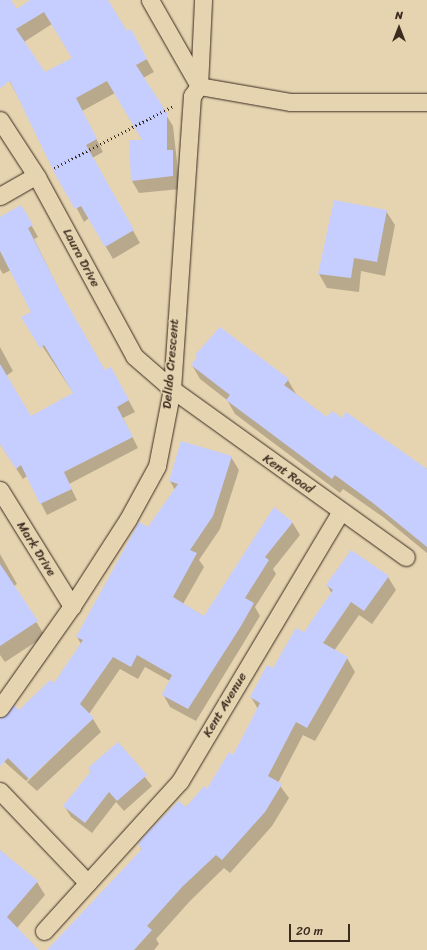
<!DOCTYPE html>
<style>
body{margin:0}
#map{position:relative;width:427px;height:950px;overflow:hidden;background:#e6d4b1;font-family:Sriracha,sans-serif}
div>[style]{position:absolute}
.shadow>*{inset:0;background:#0003}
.building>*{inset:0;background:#c6cdff}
.path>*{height:2.5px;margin-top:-1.25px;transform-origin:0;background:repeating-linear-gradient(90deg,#3b2a1e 0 1px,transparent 0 4px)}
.roads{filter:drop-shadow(0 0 1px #3b2a1e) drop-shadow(0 0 1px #3b2a1e)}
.street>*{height:17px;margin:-8.5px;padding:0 8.5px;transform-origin:8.5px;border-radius:8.5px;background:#e6d4b1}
span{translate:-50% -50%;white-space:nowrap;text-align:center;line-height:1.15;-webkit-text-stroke:3.5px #e6d4b1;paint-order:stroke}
.street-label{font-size:13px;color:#3b2a1e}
.north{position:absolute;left:379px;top:8px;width:40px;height:40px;-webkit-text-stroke:3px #e6d4b1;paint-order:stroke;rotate:0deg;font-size:11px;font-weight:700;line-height:16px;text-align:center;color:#3b2a1e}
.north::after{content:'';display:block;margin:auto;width:14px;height:18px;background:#3b2a1e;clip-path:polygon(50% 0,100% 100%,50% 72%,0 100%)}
.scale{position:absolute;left:289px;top:924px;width:61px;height:18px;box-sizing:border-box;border:2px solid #3b2a1e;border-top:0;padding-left:5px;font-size:12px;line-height:14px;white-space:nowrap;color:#3b2a1e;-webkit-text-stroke:3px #e6d4b1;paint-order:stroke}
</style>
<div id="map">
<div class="shadow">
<div style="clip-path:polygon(evenodd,0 0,10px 0,16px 10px,32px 0,107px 0,126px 33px,130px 30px,154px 72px,143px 78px,173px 126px,180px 189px,139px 193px,132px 181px,143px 141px,115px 93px,82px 111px,103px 152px,92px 158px,140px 243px,113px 259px,89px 218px,84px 222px,0 63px,0 0,52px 24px,73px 59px,44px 74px,24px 42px,52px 24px)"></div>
<div style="clip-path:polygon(21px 207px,38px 237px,34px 239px,67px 306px,105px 371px,117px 379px,135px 412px,123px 418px,138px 448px,69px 484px,77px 500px,47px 515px,27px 476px,23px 479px,0 444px,0 347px,13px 371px,6px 376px,30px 417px,74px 394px,23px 317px,32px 312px,11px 270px,3px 274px,0 269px,0 218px)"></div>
<div style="clip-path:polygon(386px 211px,395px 225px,385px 276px,361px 271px,359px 292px,327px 288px,319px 274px)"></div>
<div style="clip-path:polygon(192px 365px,288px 380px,296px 394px,328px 419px,427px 469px,427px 553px,383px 517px,343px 489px,340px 493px,235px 414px,227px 400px,200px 379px)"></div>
<div style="clip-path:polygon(182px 442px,231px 457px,239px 470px,220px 529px,199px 560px,204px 567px,183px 604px,205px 617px,292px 522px,300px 535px,273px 569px,276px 574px,255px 607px,260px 616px,196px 721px,170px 707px,163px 694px,170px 681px,145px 667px,138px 679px,120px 669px,89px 714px,93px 719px,101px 732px,37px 791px,27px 782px,92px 719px,26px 781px,0 758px,0 721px,19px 712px,54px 684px,81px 644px,77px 637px,175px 490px,170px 481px)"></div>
<div style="clip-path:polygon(0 554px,17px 584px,14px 586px,45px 636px,5px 662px,0 655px)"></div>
<div style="clip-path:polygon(388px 577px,396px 590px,372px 624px,359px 615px,334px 651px,347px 658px,355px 672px,315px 741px,303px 735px,278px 783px,289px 798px,272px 826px,230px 873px,224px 868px,190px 901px,156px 939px,159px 944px,154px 950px,48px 950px,142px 850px,139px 844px,207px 790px,234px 756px,258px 709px,251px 697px,305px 634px,332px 594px,327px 585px)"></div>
<div style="clip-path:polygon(118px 743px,152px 786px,124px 811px,116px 802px,92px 833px,71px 817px,65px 807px,91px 772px,89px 768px)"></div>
<div style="clip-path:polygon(0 850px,37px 882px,45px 895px,17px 928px,38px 950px,0 950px)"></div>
</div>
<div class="building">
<div style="clip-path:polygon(evenodd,0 0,11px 0,17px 9px,30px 0,108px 0,127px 31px,131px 29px,147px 59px,136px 65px,167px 113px,167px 150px,173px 150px,173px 176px,131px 181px,129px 140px,142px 140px,107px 81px,76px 98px,97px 139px,86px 145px,134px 230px,105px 247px,81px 206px,75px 209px,56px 176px,10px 81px,0 88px,0 0,44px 12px,72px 58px,45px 72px,16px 29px,44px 12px)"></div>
<div style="clip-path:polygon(334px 200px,387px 210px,377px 262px,354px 258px,351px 278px,318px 274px)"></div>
<div style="clip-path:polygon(21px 205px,33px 225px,28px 228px,62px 295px,105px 370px,111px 367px,129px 400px,117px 407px,133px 437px,64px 472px,72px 489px,40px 504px,21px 465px,16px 469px,0 444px,0 364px,31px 416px,73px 393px,44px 345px,40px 348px,21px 317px,31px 312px,0 251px,0 217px)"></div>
<div style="clip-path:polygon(220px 327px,289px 379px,284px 385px,327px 417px,332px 411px,342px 418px,346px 412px,427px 469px,427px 547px,373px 503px,335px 475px,332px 479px,226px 400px,230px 395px,191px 365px,197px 357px,195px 355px)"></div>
<div style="clip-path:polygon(181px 441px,232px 456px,213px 516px,190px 550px,197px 553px,173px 597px,204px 616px,274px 507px,293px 522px,265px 557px,269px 560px,245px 598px,254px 603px,241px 626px,188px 709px,162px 695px,172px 675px,137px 655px,131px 667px,113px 657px,80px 704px,94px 718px,29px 779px,8px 758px,0 766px,0 719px,14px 705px,19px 710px,50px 680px,54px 683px,83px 640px,76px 637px,139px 522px,148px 527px,178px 484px,169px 481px)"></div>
<div style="clip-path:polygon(351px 550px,389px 576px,364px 611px,351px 602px,323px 643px,348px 657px,307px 728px,296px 722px,268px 776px,282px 784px,265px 812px,222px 860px,216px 855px,182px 887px,147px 926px,152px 930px,134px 950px,47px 950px,142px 849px,138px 844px,148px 832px,179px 801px,186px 807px,204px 786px,207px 789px,229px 752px,233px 755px,260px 703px,250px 697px,267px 665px,273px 668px,296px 628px,304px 632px,333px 590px,326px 585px)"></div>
<div style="clip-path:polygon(0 564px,38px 621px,0 646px)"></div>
<div style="clip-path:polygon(118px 742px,147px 775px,117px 801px,109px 792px,85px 823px,63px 806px,91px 771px,88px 768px)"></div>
<div style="clip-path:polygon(0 850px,38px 881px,7px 917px,39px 950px,0 950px)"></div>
</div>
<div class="path">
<div style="left:54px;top:168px;width:134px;rotate:-27.5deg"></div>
</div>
<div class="roads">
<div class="street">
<div style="left:150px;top:0;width:99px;rotate:60.3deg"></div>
<div style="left:199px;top:86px;width:92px;rotate:10deg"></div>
<div style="left:290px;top:102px;width:137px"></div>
<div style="left:0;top:120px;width:68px;rotate:57deg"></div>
<div style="left:37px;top:177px;width:204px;rotate:61.5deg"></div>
<div style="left:134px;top:356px;width:50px;rotate:41deg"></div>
<div style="left:172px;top:389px;width:288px;rotate:35.7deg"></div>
<div style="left:0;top:196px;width:40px;rotate:-29.7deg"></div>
<div style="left:0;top:490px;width:137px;rotate:58.2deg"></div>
<div style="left:0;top:708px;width:125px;rotate:-54.8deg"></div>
<div style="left:72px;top:606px;width:103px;rotate:-57.2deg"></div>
<div style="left:128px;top:519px;width:60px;rotate:-61.3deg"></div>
<div style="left:157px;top:466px;width:78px;rotate:-79deg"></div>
<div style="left:172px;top:389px;width:294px;rotate:-86.1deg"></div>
<div style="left:192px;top:96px;width:12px;rotate:-55deg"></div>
<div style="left:199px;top:86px;width:86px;rotate:-87.3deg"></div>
<div style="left:0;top:791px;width:127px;rotate:46.3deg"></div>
<div style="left:44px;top:931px;width:202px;rotate:-47.8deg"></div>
<div style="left:180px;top:781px;width:314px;rotate:-59.2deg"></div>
</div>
</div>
<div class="street-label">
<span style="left:81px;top:258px;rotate:62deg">Laura Drive</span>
<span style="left:171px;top:364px;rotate:-85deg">Delido Crescent</span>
<span style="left:288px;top:474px;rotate:35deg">Kent Road</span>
<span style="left:36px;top:549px;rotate:58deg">Mark Drive</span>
<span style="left:225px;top:705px;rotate:-59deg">Kent Avenue</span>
</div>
<div class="north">N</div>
<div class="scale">20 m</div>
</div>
